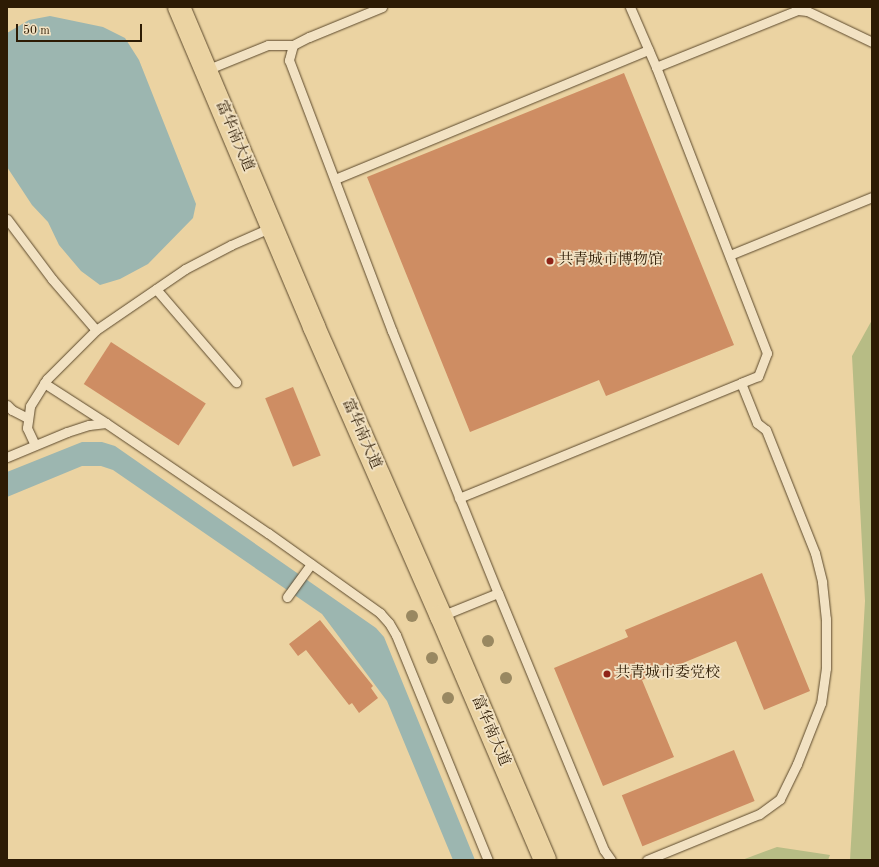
<!DOCTYPE html>
<meta charset="utf-8">
<style>
body{margin:0}
#map{position:relative;width:879px;height:867px;overflow:hidden;background:#ebd3a2;font-family:"Old Standard TT","Noto Serif SC",serif}
div>[style]{position:absolute}
.green>*{inset:0;background:#b7bc85}
.water>*{inset:0;background:#9cb6b0}
.building>*{inset:0;background:#ce8d63;transform-origin:0 0}
.roads{filter:drop-shadow(0 0 1px #5c492c) drop-shadow(0 0 1px #5c492c)}
.service>*{height:9px;margin:-4.5px;padding:0 4.5px;transform-origin:4.5px;border-radius:4.5px;background:#f2e2c3}
.primary>*{height:22px;margin:-11px;padding:0 11px;transform-origin:11px;border-radius:11px;background:#ebd3a2}
.trees>*{width:12px;height:12px;margin:-6px;border-radius:50%;background:#998861}
.dots>*{width:11px;height:11px;translate:-50% -50%;box-sizing:border-box;border:2px solid #f2e2c3;border-radius:50%}
span{translate:-50% -50%;white-space:nowrap;text-align:center;line-height:1.15;-webkit-text-stroke:3.5px #f2e2c3;paint-order:stroke}
.street-label{font-size:15px;color:#2d1b04}
.poi-label{font-size:15px;color:#2d1b04}
.left{translate:0 -50%;text-align:left}
.frame{position:absolute;inset:0;border:8px solid #2d1b04;pointer-events:none}
.scale{position:absolute;left:16px;top:24px;width:126px;height:18px;box-sizing:border-box;border:2px solid #2d1b04;border-top:0;padding-left:5px;font-size:12px;line-height:14px;white-space:nowrap;color:#2d1b04;-webkit-text-stroke:3px #f2e2c3;paint-order:stroke}
</style>
<div id="map">
<div class="green">
<div style="clip-path:polygon(872px 320px,872px 860px,850px 860px,865px 601px,852px 356px)"></div>
<div style="clip-path:polygon(777px 847px,830px 855px,828px 860px,742px 860px)"></div>
</div>
<div class="water">
<div style="clip-path:polygon(50px 16px,103px 27px,125px 38px,139px 60px,196px 204px,193px 218px,148px 264px,120px 279px,100px 285px,81px 271px,59px 245px,48px 222px,32px 205px,7px 167px,7px 33px,29px 20px)"></div>
<div style="clip-path:polygon(82px 442px,102px 442px,115px 446px,376px 628px,384px 637px,475px 860px,453px 860px,387px 701px,322px 614px,113px 470px,101px 466px,82px 466px,7px 497px,7px 472px)"></div>
</div>
<div class="building">
<div style="clip-path:polygon(624px 73px,734px 345px,606px 396px,599px 380px,470px 432px,367px 177px)"></div>
<div style="left:111px;top:342px;width:113px;height:50px;rotate:33deg"></div>
<div style="left:293px;top:387px;width:74px;height:30px;rotate:68deg"></div>
<div style="clip-path:polygon(762px 573px,810px 691px,764px 710px,736px 641px,642px 680px,674px 757px,603px 786px,554px 668px,628px 637px,625px 630px)"></div>
<div style="clip-path:polygon(320px 620px,373px 686px,371px 688px,378px 698px,359px 713px,352px 703px,349px 705px,306px 650px,298px 656px,289px 644px)"></div>
<div style="left:734px;top:750px;width:55px;height:121px;rotate:68deg"></div>
</div>
<div class="roads">
<div class="service">
<div style="left:630px;top:7px;width:65px;rotate:66.6deg"></div>
<div style="left:656px;top:67px;width:307px;rotate:68.8deg"></div>
<div style="left:767px;top:353px;width:25px;rotate:111deg"></div>
<div style="left:758px;top:376px;width:18px;rotate:158deg"></div>
<div style="left:741px;top:383px;width:43px;rotate:68.2deg"></div>
<div style="left:757px;top:423px;width:11px;rotate:38deg"></div>
<div style="left:766px;top:430px;width:132px;rotate:68.3deg"></div>
<div style="left:815px;top:553px;width:30px;rotate:76deg"></div>
<div style="left:822px;top:582px;width:37px;rotate:84deg"></div>
<div style="left:826px;top:619px;width:49px;rotate:90deg"></div>
<div style="left:826px;top:668px;width:35px;rotate:98deg"></div>
<div style="left:821px;top:703px;width:66px;rotate:111.5deg"></div>
<div style="left:797px;top:764px;width:39px;rotate:116deg"></div>
<div style="left:780px;top:799px;width:26px;rotate:144deg"></div>
<div style="left:759px;top:814px;width:121px;rotate:157.7deg"></div>
<div style="left:293px;top:45px;width:16px;rotate:105deg"></div>
<div style="left:289px;top:60px;width:290px;rotate:69.2deg"></div>
<div style="left:392px;top:331px;width:283px;rotate:68deg"></div>
<div style="left:656px;top:67px;width:153px;rotate:-21.9deg"></div>
<div style="left:798px;top:10px;width:9px;rotate:6deg"></div>
<div style="left:807px;top:11px;width:72px;rotate:25.5deg"></div>
<div style="left:206px;top:70px;width:67px;rotate:-22deg"></div>
<div style="left:268px;top:45px;width:25px"></div>
<div style="left:293px;top:45px;width:18px;rotate:-27deg"></div>
<div style="left:309px;top:37px;width:79px;rotate:-22.3deg"></div>
<div style="left:335px;top:179px;width:339px;rotate:-22.4deg"></div>
<div style="left:7px;top:219px;width:75px;rotate:53.1deg"></div>
<div style="left:52px;top:279px;width:67px;rotate:49.2deg"></div>
<div style="left:730px;top:255px;width:153px;rotate:-22.2deg"></div>
<div style="left:156px;top:289px;width:123px;rotate:49.3deg"></div>
<div style="left:44px;top:383px;width:74px;rotate:32.8deg"></div>
<div style="left:7px;top:405px;width:7px;rotate:45deg"></div>
<div style="left:12px;top:410px;width:18px;rotate:27deg"></div>
<div style="left:35px;top:445px;width:19px;rotate:-115deg"></div>
<div style="left:27px;top:428px;width:22px;rotate:-82deg"></div>
<div style="left:30px;top:406px;width:32px;rotate:-58deg"></div>
<div style="left:47px;top:379px;width:69px;rotate:-45deg"></div>
<div style="left:96px;top:330px;width:108px;rotate:-34.4deg"></div>
<div style="left:185px;top:269px;width:52px;rotate:-27.6deg"></div>
<div style="left:231px;top:245px;width:45px;rotate:-23.7deg"></div>
<div style="left:7px;top:457px;width:65px;rotate:-22.6deg"></div>
<div style="left:67px;top:432px;width:23px;rotate:-18deg"></div>
<div style="left:89px;top:425px;width:17px;rotate:-7deg"></div>
<div style="left:106px;top:423px;width:196px;rotate:34.2deg"></div>
<div style="left:268px;top:533px;width:138px;rotate:35.5deg"></div>
<div style="left:380px;top:613px;width:13px;rotate:48deg"></div>
<div style="left:389px;top:623px;width:14px;rotate:60deg"></div>
<div style="left:396px;top:635px;width:243px;rotate:67.8deg"></div>
<div style="left:459px;top:498px;width:305px;rotate:-22.2deg"></div>
<div style="left:287px;top:597px;width:41px;rotate:-54deg"></div>
<div style="left:441px;top:616px;width:61px;rotate:-22deg"></div>
<div style="left:498px;top:593px;width:278px;rotate:67.6deg"></div>
<div style="left:604px;top:850px;width:12px;rotate:55deg"></div>
</div>
<div class="primary">
<div style="left:179px;top:7px;width:347px;rotate:67.1deg"></div>
<div style="left:314px;top:327px;width:316px;rotate:66.3deg"></div>
<div style="left:441px;top:616px;width:265px;rotate:66.9deg"></div>
</div>
</div>
<div class="trees">
<div style="left:412px;top:616px"></div>
<div style="left:488px;top:641px"></div>
<div style="left:432px;top:658px"></div>
<div style="left:506px;top:678px"></div>
<div style="left:448px;top:698px"></div>
</div>
<div class="dots">
<div style="left:550px;top:261px;background:#8f2418"></div>
<div style="left:607px;top:674px;background:#8f2418"></div>
</div>
<div class="street-label">
<span style="left:234px;top:136px;rotate:67deg">富华南大道</span>
<span style="left:361px;top:434px;rotate:66deg">富华南大道</span>
<span style="left:490px;top:731px;rotate:67deg">富华南大道</span>
</div>
<div class="poi-label">
<span class="left" style="left:558px;top:261px">共青城市博物馆</span>
<span class="left" style="left:615px;top:674px">共青城市委党校</span>
</div>
<div class="frame"></div>
<div class="scale">50 m</div>
</div>
